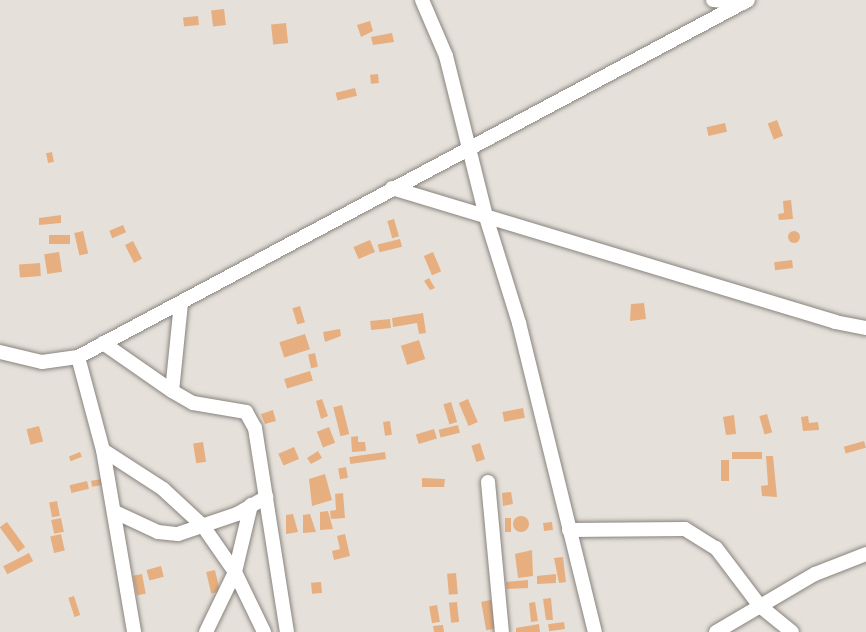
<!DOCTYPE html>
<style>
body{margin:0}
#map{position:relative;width:866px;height:632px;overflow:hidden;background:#e5e0da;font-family:"PT Sans",sans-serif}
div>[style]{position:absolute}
.building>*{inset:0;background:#e7af7f;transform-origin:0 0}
.round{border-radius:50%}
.roads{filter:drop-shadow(0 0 2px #88837e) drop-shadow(0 0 2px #88837e)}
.street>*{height:14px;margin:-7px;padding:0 7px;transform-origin:7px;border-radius:7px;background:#fff}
span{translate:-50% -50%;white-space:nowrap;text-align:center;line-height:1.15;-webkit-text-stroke:4.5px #fff;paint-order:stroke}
</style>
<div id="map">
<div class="building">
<div style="left:224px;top:9px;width:16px;height:13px;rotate:83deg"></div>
<div style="left:198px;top:16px;width:9px;height:15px;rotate:84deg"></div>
<div style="clip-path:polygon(370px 21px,373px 31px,361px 37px,357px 25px)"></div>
<div style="left:286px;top:23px;width:20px;height:15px;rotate:84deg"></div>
<div style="clip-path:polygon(392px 33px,394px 42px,373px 45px,371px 37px)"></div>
<div style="left:378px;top:74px;width:9px;height:8px;rotate:84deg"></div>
<div style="left:355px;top:88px;width:8px;height:20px;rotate:76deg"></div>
<div style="left:777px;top:120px;width:17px;height:10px;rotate:69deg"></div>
<div style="left:725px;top:123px;width:9px;height:19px;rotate:77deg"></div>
<div style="left:52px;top:152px;width:10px;height:6px;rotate:79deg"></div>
<div style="clip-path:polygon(791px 200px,793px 219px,779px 220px,778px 214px,784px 213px,783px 201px)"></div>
<div style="clip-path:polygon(61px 215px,61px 223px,39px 225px,39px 218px)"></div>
<div style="left:394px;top:219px;width:18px;height:7px;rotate:74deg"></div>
<div style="left:123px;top:225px;width:8px;height:15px;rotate:67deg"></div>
<div class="round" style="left:788px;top:231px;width:12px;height:12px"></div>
<div style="left:83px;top:231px;width:23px;height:9px;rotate:77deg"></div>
<div style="left:70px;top:235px;width:9px;height:21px;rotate:90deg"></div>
<div style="left:400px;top:239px;width:8px;height:23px;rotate:76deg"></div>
<div style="left:370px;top:240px;width:13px;height:18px;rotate:67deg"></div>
<div style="left:133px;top:241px;width:20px;height:9px;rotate:63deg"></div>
<div style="left:59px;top:252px;width:20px;height:15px;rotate:81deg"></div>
<div style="left:433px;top:252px;width:21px;height:10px;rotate:67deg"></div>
<div style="left:792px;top:260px;width:8px;height:18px;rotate:83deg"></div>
<div style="left:40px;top:263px;width:13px;height:21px;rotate:86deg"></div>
<div style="clip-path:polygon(429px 278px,435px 288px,430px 290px,424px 281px)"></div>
<div style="clip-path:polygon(644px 303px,646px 319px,630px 321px,631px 304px)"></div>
<div style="left:300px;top:306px;width:17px;height:8px;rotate:73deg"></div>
<div style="clip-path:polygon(423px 313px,426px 333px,419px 334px,417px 323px,393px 327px,392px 318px)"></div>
<div style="left:390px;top:319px;width:9px;height:20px;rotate:84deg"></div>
<div style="clip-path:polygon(340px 329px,341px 336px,325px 342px,323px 332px)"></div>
<div style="left:305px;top:334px;width:16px;height:27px;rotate:72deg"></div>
<div style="left:419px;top:340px;width:20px;height:19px;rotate:72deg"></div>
<div style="left:315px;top:353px;width:14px;height:7px;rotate:78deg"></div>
<div style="left:310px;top:371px;width:10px;height:27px;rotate:73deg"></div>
<div style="clip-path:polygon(322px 399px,328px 416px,321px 419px,316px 401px)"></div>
<div style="left:468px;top:399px;width:25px;height:10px;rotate:67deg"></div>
<div style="left:451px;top:402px;width:21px;height:8px;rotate:73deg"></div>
<div style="left:342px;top:405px;width:30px;height:9px;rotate:76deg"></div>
<div style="left:523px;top:408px;width:10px;height:21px;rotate:79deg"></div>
<div style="clip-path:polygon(273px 410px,276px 421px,265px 424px,261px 414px)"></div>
<div style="left:767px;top:414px;width:19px;height:8px;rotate:74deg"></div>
<div style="clip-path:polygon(734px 415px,736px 434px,726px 435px,723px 417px)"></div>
<div style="clip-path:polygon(808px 416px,809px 423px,818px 422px,819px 430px,803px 431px,801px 417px)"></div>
<div style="left:390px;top:421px;width:14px;height:7px;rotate:82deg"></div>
<div style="left:458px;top:425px;width:8px;height:20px;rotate:76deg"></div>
<div style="left:39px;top:426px;width:16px;height:13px;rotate:75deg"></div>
<div style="left:329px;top:427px;width:17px;height:13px;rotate:69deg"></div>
<div style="left:434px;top:429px;width:10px;height:19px;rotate:73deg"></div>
<div style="clip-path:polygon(358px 436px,358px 442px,365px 442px,366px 451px,352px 452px,351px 437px)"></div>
<div style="left:864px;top:441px;width:7px;height:21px;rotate:74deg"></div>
<div style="left:203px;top:442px;width:20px;height:10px;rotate:81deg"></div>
<div style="left:480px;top:443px;width:17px;height:9px;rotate:73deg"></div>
<div style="left:294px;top:447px;width:13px;height:17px;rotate:67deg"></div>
<div style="clip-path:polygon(318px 451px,322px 458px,311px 464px,307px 458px)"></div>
<div style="left:80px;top:452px;width:5px;height:12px;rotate:68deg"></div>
<div style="left:385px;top:452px;width:7px;height:36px;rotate:82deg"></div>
<div style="left:762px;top:452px;width:7px;height:30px;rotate:90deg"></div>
<div style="clip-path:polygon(766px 456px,773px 456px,777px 497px,762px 496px,761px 486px,768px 485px)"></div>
<div style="left:721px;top:460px;width:8px;height:21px"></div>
<div style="left:346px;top:467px;width:11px;height:8px;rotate:80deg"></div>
<div style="clip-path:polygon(325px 474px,332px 500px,312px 506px,309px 479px)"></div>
<div style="clip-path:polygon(422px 478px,445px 479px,444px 487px,422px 487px)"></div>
<div style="left:102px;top:479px;width:6px;height:11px;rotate:81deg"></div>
<div style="left:87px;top:481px;width:8px;height:18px;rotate:76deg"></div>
<div style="clip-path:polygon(511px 492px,513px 504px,503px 506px,502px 493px)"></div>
<div style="clip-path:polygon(343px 493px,345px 518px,331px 519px,330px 511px,336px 510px,335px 494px)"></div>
<div style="left:57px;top:501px;width:15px;height:8px;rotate:79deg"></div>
<div style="clip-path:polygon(328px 511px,333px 529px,320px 530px,320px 512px)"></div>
<div style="clip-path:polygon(293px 514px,298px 532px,286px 534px,286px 515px)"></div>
<div style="clip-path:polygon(310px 514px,316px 532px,303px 533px,303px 515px)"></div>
<div class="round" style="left:513px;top:516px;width:16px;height:16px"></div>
<div style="left:61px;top:518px;width:14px;height:10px;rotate:78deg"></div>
<div style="left:505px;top:518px;width:6px;height:14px"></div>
<div style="left:7px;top:522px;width:31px;height:9px;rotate:54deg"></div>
<div style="left:552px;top:522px;width:8px;height:9px;rotate:83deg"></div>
<div style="left:61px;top:534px;width:17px;height:11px;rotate:77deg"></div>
<div style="clip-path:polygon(345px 534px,350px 556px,334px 560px,332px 551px,340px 549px,337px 536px)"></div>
<div style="clip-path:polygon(532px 550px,533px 576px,518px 578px,515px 554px)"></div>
<div style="left:29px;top:553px;width:9px;height:29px;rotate:63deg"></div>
<div style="clip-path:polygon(563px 557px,566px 582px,559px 583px,554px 558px)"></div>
<div style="left:161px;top:566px;width:11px;height:15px;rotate:75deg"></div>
<div style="left:215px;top:570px;width:22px;height:9px;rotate:77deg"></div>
<div style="left:456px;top:573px;width:21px;height:9px;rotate:85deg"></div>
<div style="left:142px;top:574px;width:20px;height:9px;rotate:79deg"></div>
<div style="clip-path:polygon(556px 574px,556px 583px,537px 584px,537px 576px)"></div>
<div style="clip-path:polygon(528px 580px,528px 588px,507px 589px,506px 582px)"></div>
<div style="left:321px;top:582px;width:11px;height:10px;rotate:85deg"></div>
<div style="left:74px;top:596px;width:20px;height:6px;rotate:72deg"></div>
<div style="clip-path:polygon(551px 598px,553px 620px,546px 620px,543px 599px)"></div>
<div style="left:491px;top:600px;width:29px;height:10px;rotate:80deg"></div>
<div style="left:457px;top:602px;width:20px;height:8px;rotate:84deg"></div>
<div style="clip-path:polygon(535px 602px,538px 621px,531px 622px,529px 603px)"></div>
<div style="left:437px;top:605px;width:17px;height:8px;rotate:80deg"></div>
<div style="left:564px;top:622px;width:7px;height:16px;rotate:82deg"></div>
<div style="clip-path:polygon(539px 624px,540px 632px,516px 632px,516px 628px)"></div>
<div style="clip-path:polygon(443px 625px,444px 632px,434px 632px,433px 626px)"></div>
</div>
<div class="roads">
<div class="street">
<div style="left:422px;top:0;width:61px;rotate:66.8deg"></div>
<div style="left:446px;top:56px;width:166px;rotate:76deg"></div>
<div style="left:486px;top:217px;width:111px;rotate:72.7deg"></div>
<div style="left:519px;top:323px;width:318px;rotate:76.2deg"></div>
<div style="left:713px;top:0;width:30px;rotate:6deg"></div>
<div style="left:392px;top:188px;width:463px;rotate:16.8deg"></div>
<div style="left:835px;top:322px;width:32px;rotate:11deg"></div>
<div style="left:181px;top:303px;width:88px;rotate:95.8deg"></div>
<div style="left:172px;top:391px;width:24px;rotate:30deg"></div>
<div style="left:193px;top:403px;width:54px;rotate:9.6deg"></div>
<div style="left:246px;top:412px;width:18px;rotate:61deg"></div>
<div style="left:255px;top:428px;width:206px;rotate:81.1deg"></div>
<div style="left:103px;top:343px;width:84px;rotate:34.8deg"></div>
<div style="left:0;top:352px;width:43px;rotate:13.4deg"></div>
<div style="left:42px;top:362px;width:36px;rotate:-8deg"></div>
<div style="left:78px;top:357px;width:759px;rotate:-28.05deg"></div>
<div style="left:78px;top:357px;width:96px;rotate:75deg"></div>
<div style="left:103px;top:450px;width:185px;rotate:80.3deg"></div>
<div style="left:103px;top:450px;width:72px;rotate:33deg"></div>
<div style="left:163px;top:489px;width:54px;rotate:42.8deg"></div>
<div style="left:203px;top:526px;width:56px;rotate:55.2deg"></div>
<div style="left:235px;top:572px;width:67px;rotate:64.2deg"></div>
<div style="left:488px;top:482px;width:151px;rotate:84.7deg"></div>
<div style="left:115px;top:512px;width:47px;rotate:24.9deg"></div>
<div style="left:158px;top:532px;width:20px;rotate:6deg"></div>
<div style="left:178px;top:534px;width:62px;rotate:-18.7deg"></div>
<div style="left:237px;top:514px;width:34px;rotate:-30deg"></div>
<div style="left:569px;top:530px;width:116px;rotate:-0.5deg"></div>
<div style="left:685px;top:529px;width:36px;rotate:32deg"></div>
<div style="left:716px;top:548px;width:73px;rotate:52.8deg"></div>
<div style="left:760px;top:606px;width:41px;rotate:39.1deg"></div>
<div style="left:206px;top:632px;width:67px;rotate:-64.2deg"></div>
<div style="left:235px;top:572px;width:69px;rotate:-76.6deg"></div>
<div style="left:716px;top:632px;width:115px;rotate:-30.4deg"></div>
<div style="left:815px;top:574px;width:55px;rotate:-21.4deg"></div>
</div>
</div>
</div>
